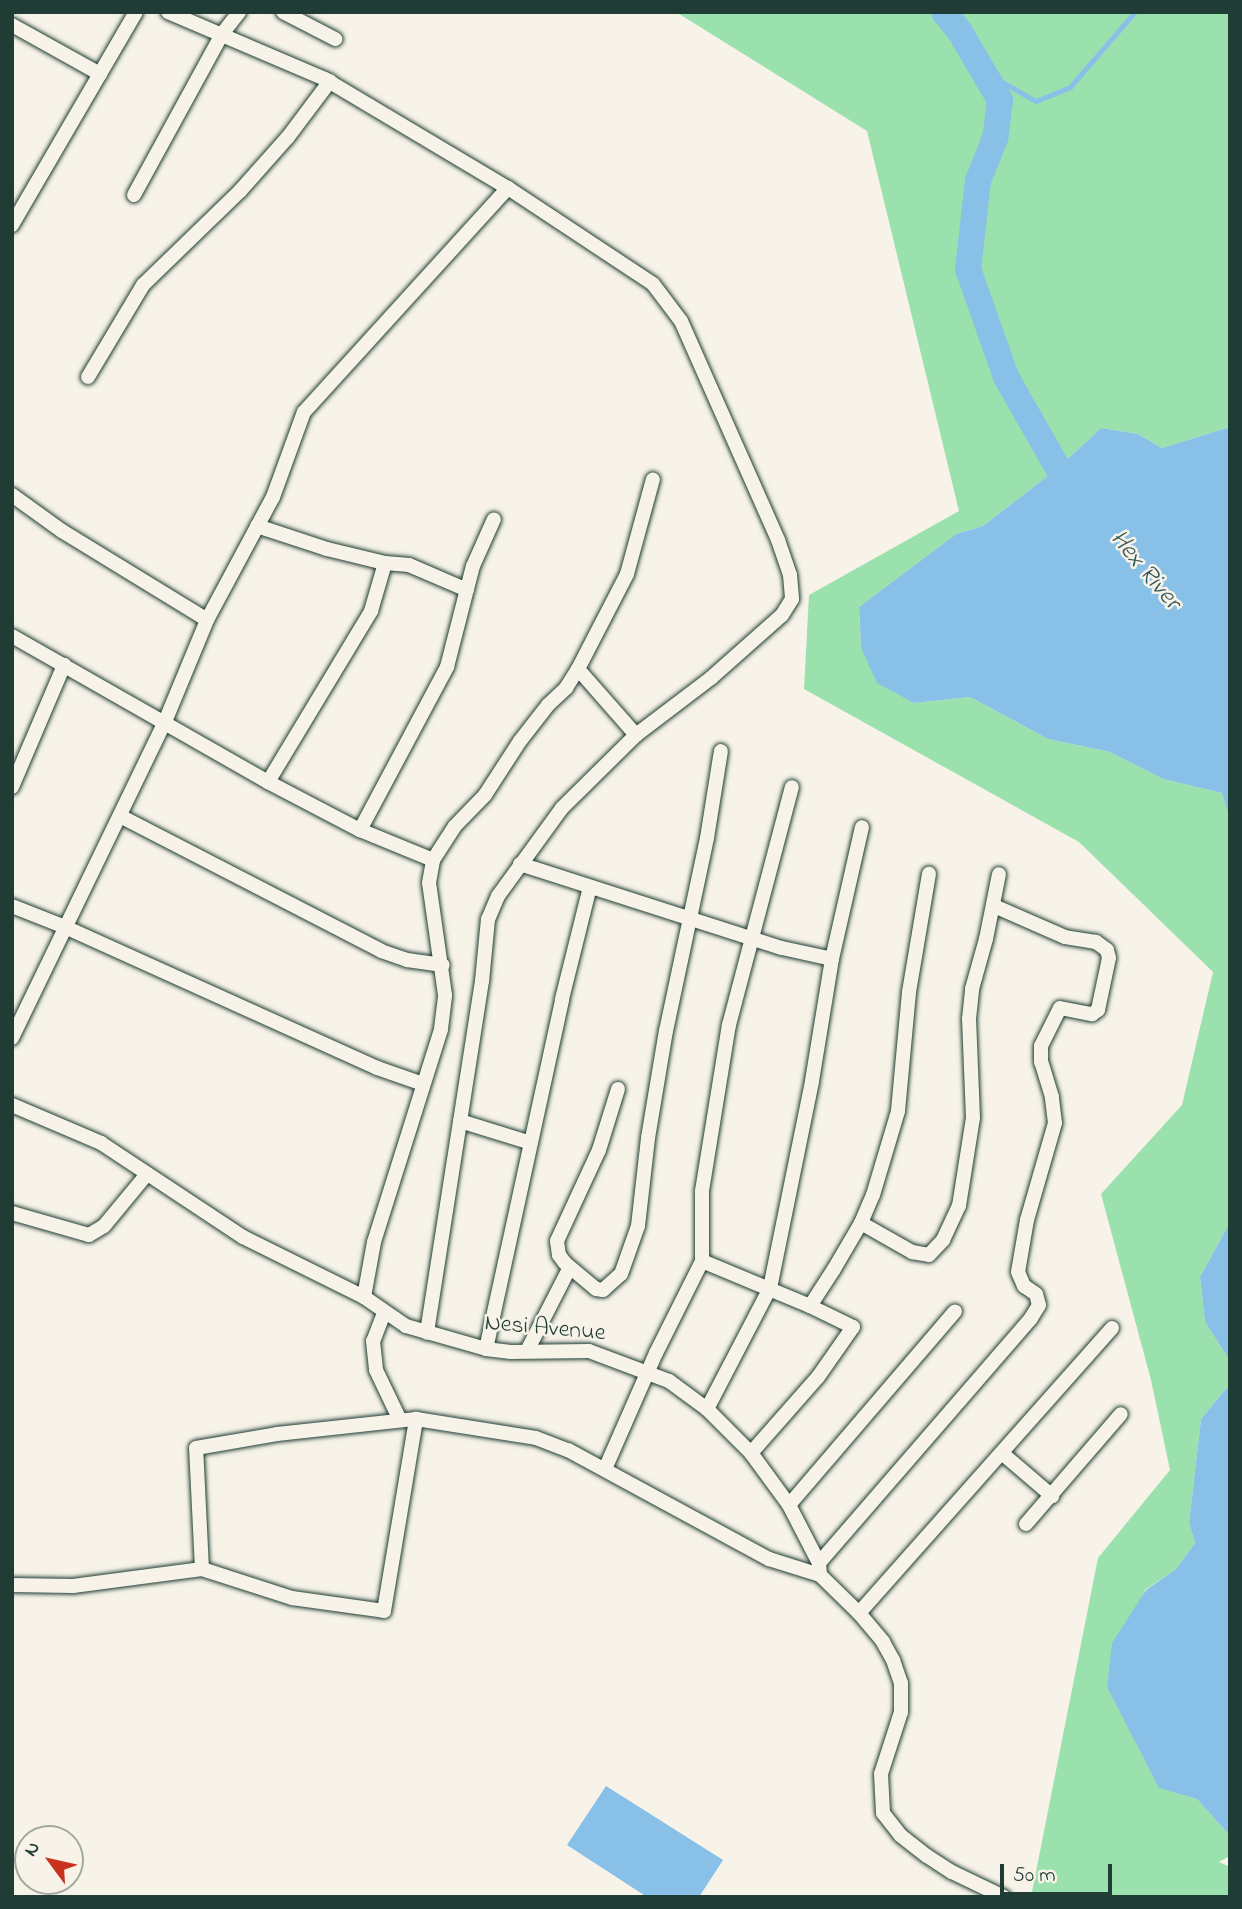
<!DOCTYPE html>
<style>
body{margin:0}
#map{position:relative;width:1242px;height:1909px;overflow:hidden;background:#f7f3e8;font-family:"Indie Flower",sans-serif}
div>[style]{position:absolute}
.green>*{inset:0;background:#9be1ae}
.water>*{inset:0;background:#89c0e7}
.stream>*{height:4.5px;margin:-2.25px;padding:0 2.25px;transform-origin:2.25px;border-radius:2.25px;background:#89c0e7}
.river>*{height:26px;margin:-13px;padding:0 13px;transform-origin:13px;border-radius:13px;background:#89c0e7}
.roads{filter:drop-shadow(0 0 2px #1f3d34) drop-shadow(0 0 2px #1f3d34)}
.minor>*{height:14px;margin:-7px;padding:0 7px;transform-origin:7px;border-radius:7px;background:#f7f3e8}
span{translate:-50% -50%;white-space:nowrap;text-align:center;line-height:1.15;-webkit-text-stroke:5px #f7f3e8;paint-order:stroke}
.street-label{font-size:24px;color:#1f3d34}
.water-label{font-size:26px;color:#345758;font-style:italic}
.frame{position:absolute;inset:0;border:14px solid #1f3d34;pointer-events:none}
.north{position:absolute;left:14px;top:1825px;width:70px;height:70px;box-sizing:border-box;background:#f7f3e8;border:2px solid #a1aaa0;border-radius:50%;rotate:303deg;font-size:19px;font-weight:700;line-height:28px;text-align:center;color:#1f3d34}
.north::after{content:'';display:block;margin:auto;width:24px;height:32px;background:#c8321e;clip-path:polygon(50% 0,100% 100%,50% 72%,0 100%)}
.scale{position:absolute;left:1000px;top:1864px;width:112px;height:32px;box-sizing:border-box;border:4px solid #1f3d34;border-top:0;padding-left:9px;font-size:21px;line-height:24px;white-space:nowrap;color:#1f3d34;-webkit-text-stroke:5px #f7f3e8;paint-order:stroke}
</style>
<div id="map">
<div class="green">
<div style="clip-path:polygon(676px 12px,1230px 12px,1230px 427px,1162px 448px,1138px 434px,1101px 428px,1058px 468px,983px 526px,956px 534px,859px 607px,861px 648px,914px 703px,970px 697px,1048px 739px,1110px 752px,1163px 779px,1222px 793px,1230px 821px,1230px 1222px,1200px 1277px,1205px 1322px,1230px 1361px,1230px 1384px,1201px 1419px,1189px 1523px,1195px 1543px,1176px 1569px,1145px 1590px,1107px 1686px,1159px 1787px,1197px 1799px,1230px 1836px,1230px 1856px,1219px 1862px,1230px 1867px,1230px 1897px,1031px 1897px,1098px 1558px,1170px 1470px,1151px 1380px,1101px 1194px,1182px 1105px,1213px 972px,1079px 842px,804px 689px,809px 595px,959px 511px,867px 131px)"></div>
</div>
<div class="water">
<div style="clip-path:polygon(1230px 427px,1230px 821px,1222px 793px,1163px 779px,1110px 752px,1048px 739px,970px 697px,914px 703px,877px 683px,861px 648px,859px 607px,956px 534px,983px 526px,1058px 468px,1101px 428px,1138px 434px,1162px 448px)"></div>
<div style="clip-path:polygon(1230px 1222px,1230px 1361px,1205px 1322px,1200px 1277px)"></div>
<div style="clip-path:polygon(1230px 1384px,1230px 1836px,1197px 1799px,1159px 1788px,1107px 1687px,1112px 1643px,1146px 1590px,1176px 1569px,1195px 1543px,1189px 1523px,1201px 1419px)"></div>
<div style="clip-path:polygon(606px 1786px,723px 1860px,699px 1897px,647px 1897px,567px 1845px)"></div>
</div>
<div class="stream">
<div style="left:983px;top:71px;width:61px;rotate:29.5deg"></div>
<div style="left:1036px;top:101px;width:37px;rotate:-22deg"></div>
<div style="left:1070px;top:87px;width:99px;rotate:-49.1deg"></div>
</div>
<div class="river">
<div style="left:944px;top:12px;width:26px;rotate:51deg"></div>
<div style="left:960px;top:32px;width:79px;rotate:59.5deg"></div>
<div style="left:1000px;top:100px;width:38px;rotate:97deg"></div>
<div style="left:995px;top:138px;width:46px;rotate:111.6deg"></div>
<div style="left:978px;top:181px;width:89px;rotate:96.5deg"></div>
<div style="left:968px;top:269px;width:114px;rotate:70.6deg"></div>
<div style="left:1006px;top:377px;width:105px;rotate:60.3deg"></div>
<div style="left:1058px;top:468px;width:36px;rotate:51deg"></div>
</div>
<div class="roads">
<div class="minor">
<div style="left:168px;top:12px;width:171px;rotate:23.1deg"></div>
<div style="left:325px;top:79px;width:213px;rotate:30.8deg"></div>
<div style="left:508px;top:188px;width:174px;rotate:33.5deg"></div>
<div style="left:653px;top:284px;width:46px;rotate:52.9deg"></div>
<div style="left:681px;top:321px;width:240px;rotate:66.1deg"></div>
<div style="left:778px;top:540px;width:37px;rotate:71deg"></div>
<div style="left:790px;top:575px;width:24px;rotate:85deg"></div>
<div style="left:792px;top:599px;width:19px;rotate:122deg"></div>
<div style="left:782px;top:615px;width:95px;rotate:138.4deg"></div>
<div style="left:711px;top:678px;width:94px;rotate:142.8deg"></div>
<div style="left:636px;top:735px;width:104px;rotate:135.4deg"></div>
<div style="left:562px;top:808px;width:109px;rotate:126deg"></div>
<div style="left:498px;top:896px;width:25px;rotate:113deg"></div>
<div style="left:488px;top:919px;width:62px;rotate:95.5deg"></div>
<div style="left:482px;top:981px;width:356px;rotate:98.9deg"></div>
<div style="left:283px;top:12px;width:59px;rotate:27.4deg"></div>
<div style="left:12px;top:25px;width:101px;rotate:29.1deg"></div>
<div style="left:134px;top:195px;width:183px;rotate:-61.3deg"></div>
<div style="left:222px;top:34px;width:28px;rotate:-52deg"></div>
<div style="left:12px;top:225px;width:246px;rotate:-59.8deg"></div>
<div style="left:88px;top:377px;width:107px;rotate:-59.1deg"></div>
<div style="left:143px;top:285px;width:135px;rotate:-44.1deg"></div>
<div style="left:240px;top:191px;width:72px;rotate:-48.4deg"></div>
<div style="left:288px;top:137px;width:70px;rotate:-53.1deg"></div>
<div style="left:12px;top:495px;width:62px;rotate:35.8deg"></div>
<div style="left:62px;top:531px;width:170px;rotate:31.5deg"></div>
<div style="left:257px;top:526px;width:74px;rotate:18.2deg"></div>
<div style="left:327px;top:549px;width:60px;rotate:13.6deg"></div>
<div style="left:385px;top:563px;width:24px;rotate:5deg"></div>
<div style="left:409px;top:565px;width:63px;rotate:23.3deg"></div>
<div style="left:12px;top:636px;width:295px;rotate:29.7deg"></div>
<div style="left:268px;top:782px;width:104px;rotate:27.6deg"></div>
<div style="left:360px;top:830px;width:79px;rotate:22.3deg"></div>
<div style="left:578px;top:669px;width:88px;rotate:48.7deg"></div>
<div style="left:268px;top:782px;width:200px;rotate:-58.9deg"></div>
<div style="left:371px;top:611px;width:50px;rotate:-73.7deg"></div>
<div style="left:12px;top:787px;width:133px;rotate:-66.9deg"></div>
<div style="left:120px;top:816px;width:294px;rotate:27.3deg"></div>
<div style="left:381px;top:951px;width:28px;rotate:19deg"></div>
<div style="left:407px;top:960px;width:36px;rotate:8deg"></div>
<div style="left:360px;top:830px;width:185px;rotate:-61.9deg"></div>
<div style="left:447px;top:667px;width:104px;rotate:-75.6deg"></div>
<div style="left:473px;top:566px;width:51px;rotate:-65.9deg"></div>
<div style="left:520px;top:864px;width:275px;rotate:17.8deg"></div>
<div style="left:782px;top:948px;width:51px;rotate:12.4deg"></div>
<div style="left:12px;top:906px;width:57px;rotate:21.6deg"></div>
<div style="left:65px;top:927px;width:342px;rotate:24.3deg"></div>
<div style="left:377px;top:1068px;width:49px;rotate:19.2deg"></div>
<div style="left:12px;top:1038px;width:349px;rotate:-64.2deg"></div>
<div style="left:164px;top:724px;width:113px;rotate:-67.5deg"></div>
<div style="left:207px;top:620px;width:140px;rotate:-61.8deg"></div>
<div style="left:273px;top:497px;width:90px;rotate:-70deg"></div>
<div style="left:304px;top:412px;width:303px;rotate:-47.7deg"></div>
<div style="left:618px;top:1089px;width:64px;rotate:107.3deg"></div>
<div style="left:599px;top:1150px;width:100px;rotate:114.8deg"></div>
<div style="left:557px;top:1241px;width:14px;rotate:82deg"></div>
<div style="left:559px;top:1255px;width:10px;rotate:53deg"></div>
<div style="left:565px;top:1263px;width:40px;rotate:40deg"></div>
<div style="left:596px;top:1289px;width:7px;rotate:8deg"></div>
<div style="left:603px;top:1290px;width:24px;rotate:-42deg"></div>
<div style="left:621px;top:1274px;width:51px;rotate:-70.5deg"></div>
<div style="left:638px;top:1226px;width:89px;rotate:-83.5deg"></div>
<div style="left:648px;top:1138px;width:109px;rotate:-80.5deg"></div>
<div style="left:666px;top:1031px;width:197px;rotate:-78deg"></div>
<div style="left:707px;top:838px;width:88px;rotate:-80.9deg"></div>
<div style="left:12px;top:1105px;width:97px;rotate:23.1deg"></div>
<div style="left:101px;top:1143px;width:170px;rotate:33.5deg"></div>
<div style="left:243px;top:1237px;width:135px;rotate:26.4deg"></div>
<div style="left:364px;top:1297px;width:51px;rotate:34.6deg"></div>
<div style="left:406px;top:1326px;width:83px;rotate:16deg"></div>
<div style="left:486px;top:1349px;width:25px;rotate:7deg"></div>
<div style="left:511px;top:1352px;width:78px;rotate:-0.7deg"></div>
<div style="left:589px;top:1351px;width:85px;rotate:20.6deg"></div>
<div style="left:669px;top:1381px;width:47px;rotate:36.4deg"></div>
<div style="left:707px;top:1409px;width:62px;rotate:45deg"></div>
<div style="left:751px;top:1453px;width:64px;rotate:53.8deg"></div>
<div style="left:789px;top:1505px;width:65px;rotate:62.7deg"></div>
<div style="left:819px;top:1563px;width:12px;rotate:85deg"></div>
<div style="left:820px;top:1575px;width:54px;rotate:44.3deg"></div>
<div style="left:859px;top:1613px;width:38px;rotate:50deg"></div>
<div style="left:883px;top:1642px;width:21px;rotate:61deg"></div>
<div style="left:893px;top:1660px;width:24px;rotate:71deg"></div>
<div style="left:901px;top:1683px;width:29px;rotate:90deg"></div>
<div style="left:901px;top:1712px;width:65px;rotate:107.9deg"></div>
<div style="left:881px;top:1774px;width:39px;rotate:87deg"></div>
<div style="left:883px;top:1813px;width:28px;rotate:52deg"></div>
<div style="left:900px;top:1835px;width:34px;rotate:38deg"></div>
<div style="left:927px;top:1856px;width:30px;rotate:33deg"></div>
<div style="left:952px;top:1872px;width:58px;rotate:25.7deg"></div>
<div style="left:460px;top:1121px;width:74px;rotate:17.2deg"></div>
<div style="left:12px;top:1213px;width:80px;rotate:15.9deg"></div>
<div style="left:89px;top:1235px;width:17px;rotate:-31deg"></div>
<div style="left:104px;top:1226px;width:67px;rotate:-50.4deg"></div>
<div style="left:861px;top:1223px;width:59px;rotate:29.6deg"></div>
<div style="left:912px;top:1252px;width:17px;rotate:10deg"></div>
<div style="left:929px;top:1255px;width:21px;rotate:-47deg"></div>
<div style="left:943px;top:1240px;width:38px;rotate:-65deg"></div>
<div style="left:959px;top:1206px;width:89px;rotate:-81deg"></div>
<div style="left:973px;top:1118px;width:99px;rotate:-92.3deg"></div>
<div style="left:969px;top:1019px;width:30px;rotate:-84deg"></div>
<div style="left:972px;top:989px;width:52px;rotate:-74.4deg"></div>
<div style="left:986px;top:939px;width:66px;rotate:-78.7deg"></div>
<div style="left:702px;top:1261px;width:117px;rotate:22.6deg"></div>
<div style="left:810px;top:1306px;width:44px;rotate:-57deg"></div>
<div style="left:834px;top:1269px;width:53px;rotate:-59.6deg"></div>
<div style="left:861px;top:1223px;width:30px;rotate:-67deg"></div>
<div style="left:873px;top:1195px;width:88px;rotate:-73.4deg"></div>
<div style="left:898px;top:1111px;width:120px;rotate:-84.7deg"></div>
<div style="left:909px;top:992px;width:120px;rotate:-80.4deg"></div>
<div style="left:364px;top:1297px;width:56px;rotate:-79.7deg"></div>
<div style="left:374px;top:1242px;width:223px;rotate:-72.5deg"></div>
<div style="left:441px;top:1029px;width:34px;rotate:-83deg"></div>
<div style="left:445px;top:995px;width:113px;rotate:-98.1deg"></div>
<div style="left:429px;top:883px;width:23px;rotate:-80deg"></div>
<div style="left:433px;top:860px;width:40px;rotate:-57.1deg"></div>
<div style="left:455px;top:826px;width:43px;rotate:-45.9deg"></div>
<div style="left:485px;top:795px;width:64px;rotate:-57.1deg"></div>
<div style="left:520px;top:741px;width:46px;rotate:-52.1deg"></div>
<div style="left:548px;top:705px;width:25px;rotate:-43deg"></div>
<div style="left:566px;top:688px;width:22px;rotate:-58deg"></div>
<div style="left:578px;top:669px;width:107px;rotate:-62.7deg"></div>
<div style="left:627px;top:574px;width:98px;rotate:-74.7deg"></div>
<div style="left:384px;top:1313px;width:30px;rotate:111deg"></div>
<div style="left:373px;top:1341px;width:29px;rotate:84deg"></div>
<div style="left:376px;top:1370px;width:55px;rotate:64.4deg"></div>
<div style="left:486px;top:1349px;width:358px;rotate:-77.7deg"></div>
<div style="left:562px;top:999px;width:115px;rotate:-76deg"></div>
<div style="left:527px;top:1351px;width:94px;rotate:-62.9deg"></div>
<div style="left:707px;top:1409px;width:136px;rotate:-62.5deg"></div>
<div style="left:770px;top:1288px;width:211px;rotate:-78.5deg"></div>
<div style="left:812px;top:1081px;width:124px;rotate:-80.7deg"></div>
<div style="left:832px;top:959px;width:135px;rotate:-77.2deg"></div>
<div style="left:751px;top:1453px;width:101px;rotate:-48.6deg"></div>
<div style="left:818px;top:1377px;width:61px;rotate:-55deg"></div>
<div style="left:853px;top:1327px;width:48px;rotate:-154deg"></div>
<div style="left:1003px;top:1454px;width:65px;rotate:40.6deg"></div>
<div style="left:605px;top:1469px;width:127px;rotate:-66.3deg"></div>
<div style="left:656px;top:1353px;width:103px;rotate:-63.4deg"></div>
<div style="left:702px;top:1261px;width:70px;rotate:-90deg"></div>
<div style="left:702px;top:1191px;width:168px;rotate:-80.8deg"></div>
<div style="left:729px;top:1025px;width:246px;rotate:-75.2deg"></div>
<div style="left:789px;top:1505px;width:255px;rotate:-49.4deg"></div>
<div style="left:1026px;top:1524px;width:145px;rotate:-49.2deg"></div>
<div style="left:819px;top:1563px;width:324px;rotate:-49.1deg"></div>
<div style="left:1031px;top:1318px;width:15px;rotate:-58deg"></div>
<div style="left:1039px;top:1305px;width:11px;rotate:-105deg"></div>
<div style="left:1036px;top:1294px;width:14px;rotate:-146deg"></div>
<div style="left:1024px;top:1286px;width:15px;rotate:-113deg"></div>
<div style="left:1018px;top:1272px;width:53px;rotate:-80.2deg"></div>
<div style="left:1027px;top:1220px;width:101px;rotate:-73.9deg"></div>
<div style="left:1055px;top:1123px;width:26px;rotate:-97deg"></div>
<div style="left:1052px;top:1097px;width:37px;rotate:-107deg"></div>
<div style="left:1041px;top:1062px;width:16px;rotate:-90deg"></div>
<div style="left:1041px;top:1046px;width:42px;rotate:-63.4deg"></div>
<div style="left:1060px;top:1008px;width:33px;rotate:11deg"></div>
<div style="left:1092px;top:1014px;width:7px;rotate:-34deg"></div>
<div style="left:1098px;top:1010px;width:53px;rotate:-78.1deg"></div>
<div style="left:1109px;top:958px;width:8px;rotate:-104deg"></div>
<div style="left:1107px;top:950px;width:14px;rotate:-144deg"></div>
<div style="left:1096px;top:942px;width:31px;rotate:-171deg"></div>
<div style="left:1065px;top:937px;width:77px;rotate:-156.4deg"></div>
<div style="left:202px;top:1569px;width:121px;rotate:-92.8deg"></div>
<div style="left:196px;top:1448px;width:82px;rotate:-9.8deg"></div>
<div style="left:277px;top:1434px;width:140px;rotate:-6.2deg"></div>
<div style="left:416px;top:1419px;width:121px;rotate:9deg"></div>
<div style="left:536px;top:1438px;width:34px;rotate:21deg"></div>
<div style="left:568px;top:1450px;width:229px;rotate:28.5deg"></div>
<div style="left:769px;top:1559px;width:53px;rotate:17.4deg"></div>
<div style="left:12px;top:1585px;width:61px;rotate:0.9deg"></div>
<div style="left:73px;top:1586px;width:130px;rotate:-7.5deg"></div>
<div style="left:202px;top:1569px;width:95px;rotate:17.9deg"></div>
<div style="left:292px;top:1598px;width:93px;rotate:8deg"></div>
<div style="left:384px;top:1611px;width:195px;rotate:-80.5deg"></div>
<div style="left:859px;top:1613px;width:381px;rotate:-48.4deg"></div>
</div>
</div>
<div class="street-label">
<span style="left:545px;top:1329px;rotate:5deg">Nesi Avenue</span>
</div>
<div class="water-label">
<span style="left:1144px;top:571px;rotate:50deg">Hex River</span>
</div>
<div class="frame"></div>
<div class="north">N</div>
<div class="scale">50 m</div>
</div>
